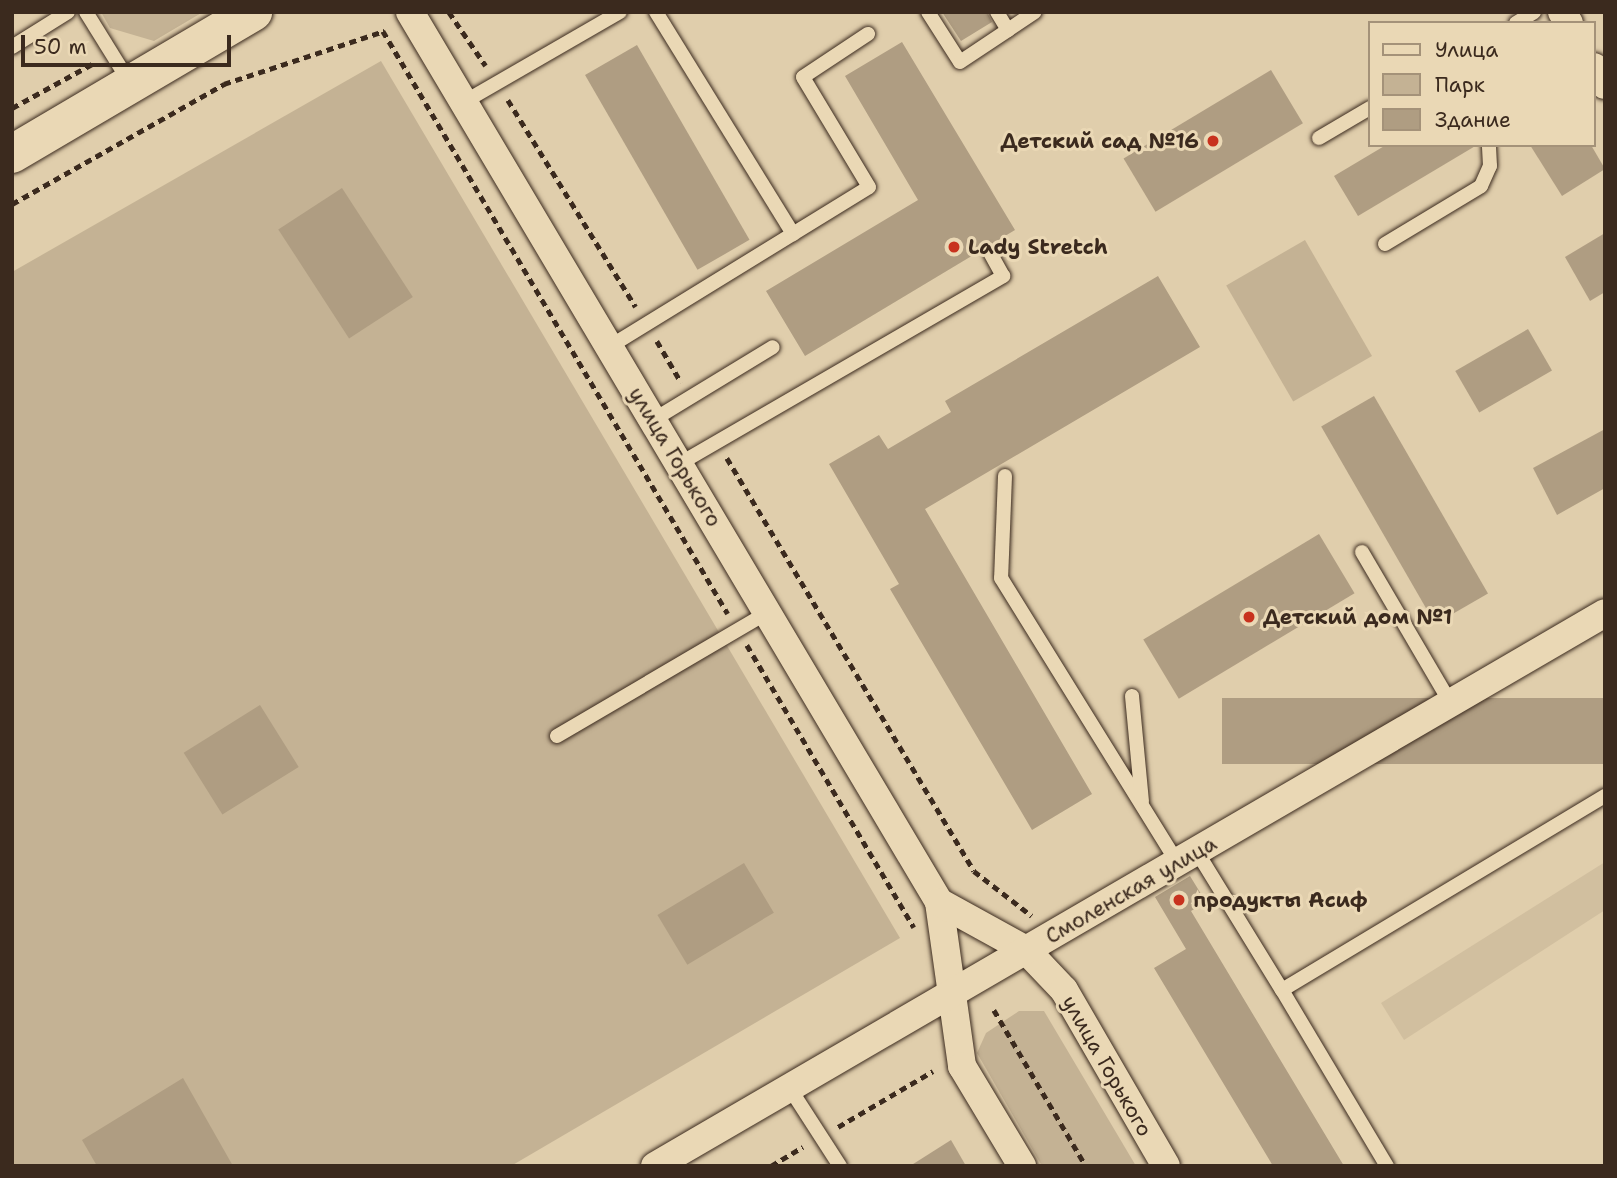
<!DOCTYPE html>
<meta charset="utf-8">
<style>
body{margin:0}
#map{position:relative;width:1617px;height:1178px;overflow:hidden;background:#e0ceac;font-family:"Shantell Sans",sans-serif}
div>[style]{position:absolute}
.built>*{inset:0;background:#d1bf9f}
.green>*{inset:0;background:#c4b294;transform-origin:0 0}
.building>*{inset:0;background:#af9d82;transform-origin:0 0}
.path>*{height:4.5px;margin-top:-2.25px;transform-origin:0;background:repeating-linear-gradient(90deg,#3b2a1e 0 7px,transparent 0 12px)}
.roads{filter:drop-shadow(0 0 2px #3b2a1e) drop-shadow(0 0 2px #3b2a1e)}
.lane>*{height:14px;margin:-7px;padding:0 7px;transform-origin:7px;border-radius:7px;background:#ead8b5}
.street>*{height:28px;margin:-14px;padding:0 14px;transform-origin:14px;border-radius:14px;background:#ead8b5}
.secondary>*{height:38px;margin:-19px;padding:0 19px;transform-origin:19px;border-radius:19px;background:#ead8b5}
.dots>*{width:19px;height:19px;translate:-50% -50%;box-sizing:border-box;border:4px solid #ead8b5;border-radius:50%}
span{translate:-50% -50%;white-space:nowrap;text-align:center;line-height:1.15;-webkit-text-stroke:6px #ead8b5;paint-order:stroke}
.poi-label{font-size:21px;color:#3b2a1e;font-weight:700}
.right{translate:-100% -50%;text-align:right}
.left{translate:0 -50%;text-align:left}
.street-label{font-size:21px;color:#3b2a1e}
.frame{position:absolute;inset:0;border:14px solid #3b2a1e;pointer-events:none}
.legend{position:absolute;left:1368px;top:21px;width:228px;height:126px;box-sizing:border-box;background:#ead8b5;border:2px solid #a49279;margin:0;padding:9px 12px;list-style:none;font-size:21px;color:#3b2a1e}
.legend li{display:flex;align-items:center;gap:14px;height:35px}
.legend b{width:35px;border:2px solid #a49279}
.scale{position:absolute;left:21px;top:35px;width:210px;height:32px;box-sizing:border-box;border:4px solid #3b2a1e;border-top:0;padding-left:9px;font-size:21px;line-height:24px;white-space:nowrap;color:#3b2a1e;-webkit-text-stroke:5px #ead8b5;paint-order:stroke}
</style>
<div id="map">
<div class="built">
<div style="clip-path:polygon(1605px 862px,1605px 910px,1404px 1040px,1381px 1003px)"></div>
</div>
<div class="green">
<div style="clip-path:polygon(101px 12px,203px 12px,154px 41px,110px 28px)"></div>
<div style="clip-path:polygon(381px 61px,900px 938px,511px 1166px,12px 1166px,12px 272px)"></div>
<div style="left:1305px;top:240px;width:134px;height:91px;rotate:60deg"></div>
<div style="clip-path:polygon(1019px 1011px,1044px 1011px,1136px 1166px,1042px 1166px,977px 1053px,986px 1033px)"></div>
</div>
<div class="building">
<div style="clip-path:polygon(942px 12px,987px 12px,992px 22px,961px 41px)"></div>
<div style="clip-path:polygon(902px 42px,1015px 230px,805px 356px,766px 291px,918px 200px,845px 76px)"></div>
<div style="left:637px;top:45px;width:225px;height:60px;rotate:60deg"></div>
<div style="left:1271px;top:70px;width:62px;height:172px;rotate:59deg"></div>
<div style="clip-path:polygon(1386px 145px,1477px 145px,1358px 216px,1334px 176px)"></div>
<div style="clip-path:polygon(1530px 145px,1591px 145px,1605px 169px,1562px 196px)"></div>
<div style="left:342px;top:188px;width:130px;height:76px;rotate:57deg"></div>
<div style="clip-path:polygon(1605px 233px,1605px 292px,1590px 301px,1565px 257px)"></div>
<div style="clip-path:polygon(1158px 276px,1200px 347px,925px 509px,1092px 794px,1032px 830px,890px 589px,899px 584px,829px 464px,879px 435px,888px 449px,951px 412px,945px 401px)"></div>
<div style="left:1528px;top:329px;width:48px;height:84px;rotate:60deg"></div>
<div style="left:1374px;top:396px;width:228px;height:61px;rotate:60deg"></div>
<div style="clip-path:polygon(1605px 429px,1605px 488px,1557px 515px,1533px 468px)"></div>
<div style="left:1319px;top:534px;width:69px;height:205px;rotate:59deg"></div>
<div style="left:1605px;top:698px;width:66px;height:383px;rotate:90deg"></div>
<div style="left:260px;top:705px;width:73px;height:90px;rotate:58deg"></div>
<div style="left:744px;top:863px;width:58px;height:101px;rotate:59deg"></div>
<div style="clip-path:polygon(1190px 876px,1206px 902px,1191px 911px,1344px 1166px,1273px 1166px,1154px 968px,1186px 949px,1155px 897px)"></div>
<div style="clip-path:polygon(183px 1078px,233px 1166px,97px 1166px,82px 1140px)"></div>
<div style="clip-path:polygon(951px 1140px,966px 1166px,910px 1166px)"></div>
</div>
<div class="path">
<div style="left:449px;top:12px;width:65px;rotate:55.6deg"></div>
<div style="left:383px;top:31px;width:677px;rotate:59.38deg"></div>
<div style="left:508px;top:100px;width:243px;rotate:58.3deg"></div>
<div style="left:12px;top:108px;width:94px;rotate:-28.8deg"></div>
<div style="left:12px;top:204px;width:244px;rotate:-29.5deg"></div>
<div style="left:224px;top:84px;width:169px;rotate:-18.3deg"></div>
<div style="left:657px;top:341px;width:48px;rotate:59.7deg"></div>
<div style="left:727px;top:458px;width:481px;rotate:59.1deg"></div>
<div style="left:974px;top:871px;width:73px;rotate:37.8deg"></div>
<div style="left:747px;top:645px;width:328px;rotate:59.4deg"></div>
<div style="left:994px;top:1010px;width:181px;rotate:59.5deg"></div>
<div style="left:838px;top:1127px;width:110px;rotate:-30.5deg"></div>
<div style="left:771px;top:1166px;width:37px;rotate:-31deg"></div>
</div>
<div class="roads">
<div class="lane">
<div style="left:86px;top:12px;width:84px;rotate:58.2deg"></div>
<div style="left:656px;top:12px;width:261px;rotate:58.3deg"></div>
<div style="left:928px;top:12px;width:59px;rotate:57.4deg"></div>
<div style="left:960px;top:62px;width:58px;rotate:-33.7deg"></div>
<div style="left:997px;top:12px;width:21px;rotate:59deg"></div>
<div style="left:1008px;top:30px;width:32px;rotate:-34deg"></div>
<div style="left:1516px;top:23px;width:21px;rotate:-31deg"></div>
<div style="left:12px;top:47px;width:66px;rotate:-32deg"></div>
<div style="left:464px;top:102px;width:180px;rotate:-30deg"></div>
<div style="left:1319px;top:138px;width:59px;rotate:-30.5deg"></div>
<div style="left:1385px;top:244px;width:112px;rotate:-31.1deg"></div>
<div style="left:1481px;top:186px;width:22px;rotate:-66deg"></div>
<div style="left:1490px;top:166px;width:21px;rotate:-93deg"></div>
<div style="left:609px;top:347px;width:305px;rotate:-31.6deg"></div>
<div style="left:869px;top:187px;width:128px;rotate:-121deg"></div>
<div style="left:803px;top:77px;width:78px;rotate:-33.5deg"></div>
<div style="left:653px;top:420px;width:140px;rotate:-31.3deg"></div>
<div style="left:679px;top:464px;width:375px;rotate:-30.1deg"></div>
<div style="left:1003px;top:276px;width:25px;rotate:-119deg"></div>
<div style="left:1005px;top:476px;width:102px;rotate:92.2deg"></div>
<div style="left:1001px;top:578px;width:335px;rotate:58.2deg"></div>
<div style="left:1362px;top:552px;width:176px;rotate:59.6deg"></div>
<div style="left:1132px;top:696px;width:106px;rotate:84.6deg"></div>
<div style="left:557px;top:736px;width:243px;rotate:-30.4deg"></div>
<div style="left:1197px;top:852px;width:162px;rotate:58.4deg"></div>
<div style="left:1282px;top:990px;width:377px;rotate:-31deg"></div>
<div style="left:1282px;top:990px;width:205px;rotate:59.2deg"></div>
<div style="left:789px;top:1087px;width:94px;rotate:57.2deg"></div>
</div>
<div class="street">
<div style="left:410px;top:12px;width:1035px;rotate:59.27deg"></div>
<div style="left:939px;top:902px;width:166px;rotate:82deg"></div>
<div style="left:962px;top:1066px;width:117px;rotate:59deg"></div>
<div style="left:1562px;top:12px;width:13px;rotate:58deg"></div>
<div style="left:1594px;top:67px;width:21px;rotate:59deg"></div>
<div style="left:939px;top:902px;width:99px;rotate:28.9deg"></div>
<div style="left:1026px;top:950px;width:55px;rotate:46.5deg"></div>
<div style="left:1064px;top:990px;width:203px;rotate:59.9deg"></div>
<div style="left:655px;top:1166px;width:1099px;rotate:-30.2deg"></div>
</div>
<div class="secondary">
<div style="left:12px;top:154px;width:280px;rotate:-30.5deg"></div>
</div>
</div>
<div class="dots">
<div style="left:1213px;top:141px;background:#c8321e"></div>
<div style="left:954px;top:247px;background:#c8321e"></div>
<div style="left:1249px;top:617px;background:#c8321e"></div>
<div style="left:1179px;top:900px;background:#c8321e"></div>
</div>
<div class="poi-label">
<span class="right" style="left:1199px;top:141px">Детский сад №16</span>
<span class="left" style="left:968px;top:247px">Lady Stretch</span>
<span class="left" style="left:1263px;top:617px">Детский дом №1</span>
<span class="left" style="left:1193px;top:900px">продукты Асиф</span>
</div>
<div class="street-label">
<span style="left:675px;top:457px;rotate:59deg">улица Горького</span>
<span style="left:1131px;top:890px;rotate:-30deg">Смоленская улица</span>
<span style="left:1107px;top:1066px;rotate:60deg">улица Горького</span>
</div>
<div class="frame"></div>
<ul class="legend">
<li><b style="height:9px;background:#ead8b5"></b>Улица</li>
<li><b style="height:19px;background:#c4b294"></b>Парк</li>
<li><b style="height:19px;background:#af9d82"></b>Здание</li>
</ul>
<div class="scale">50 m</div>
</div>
